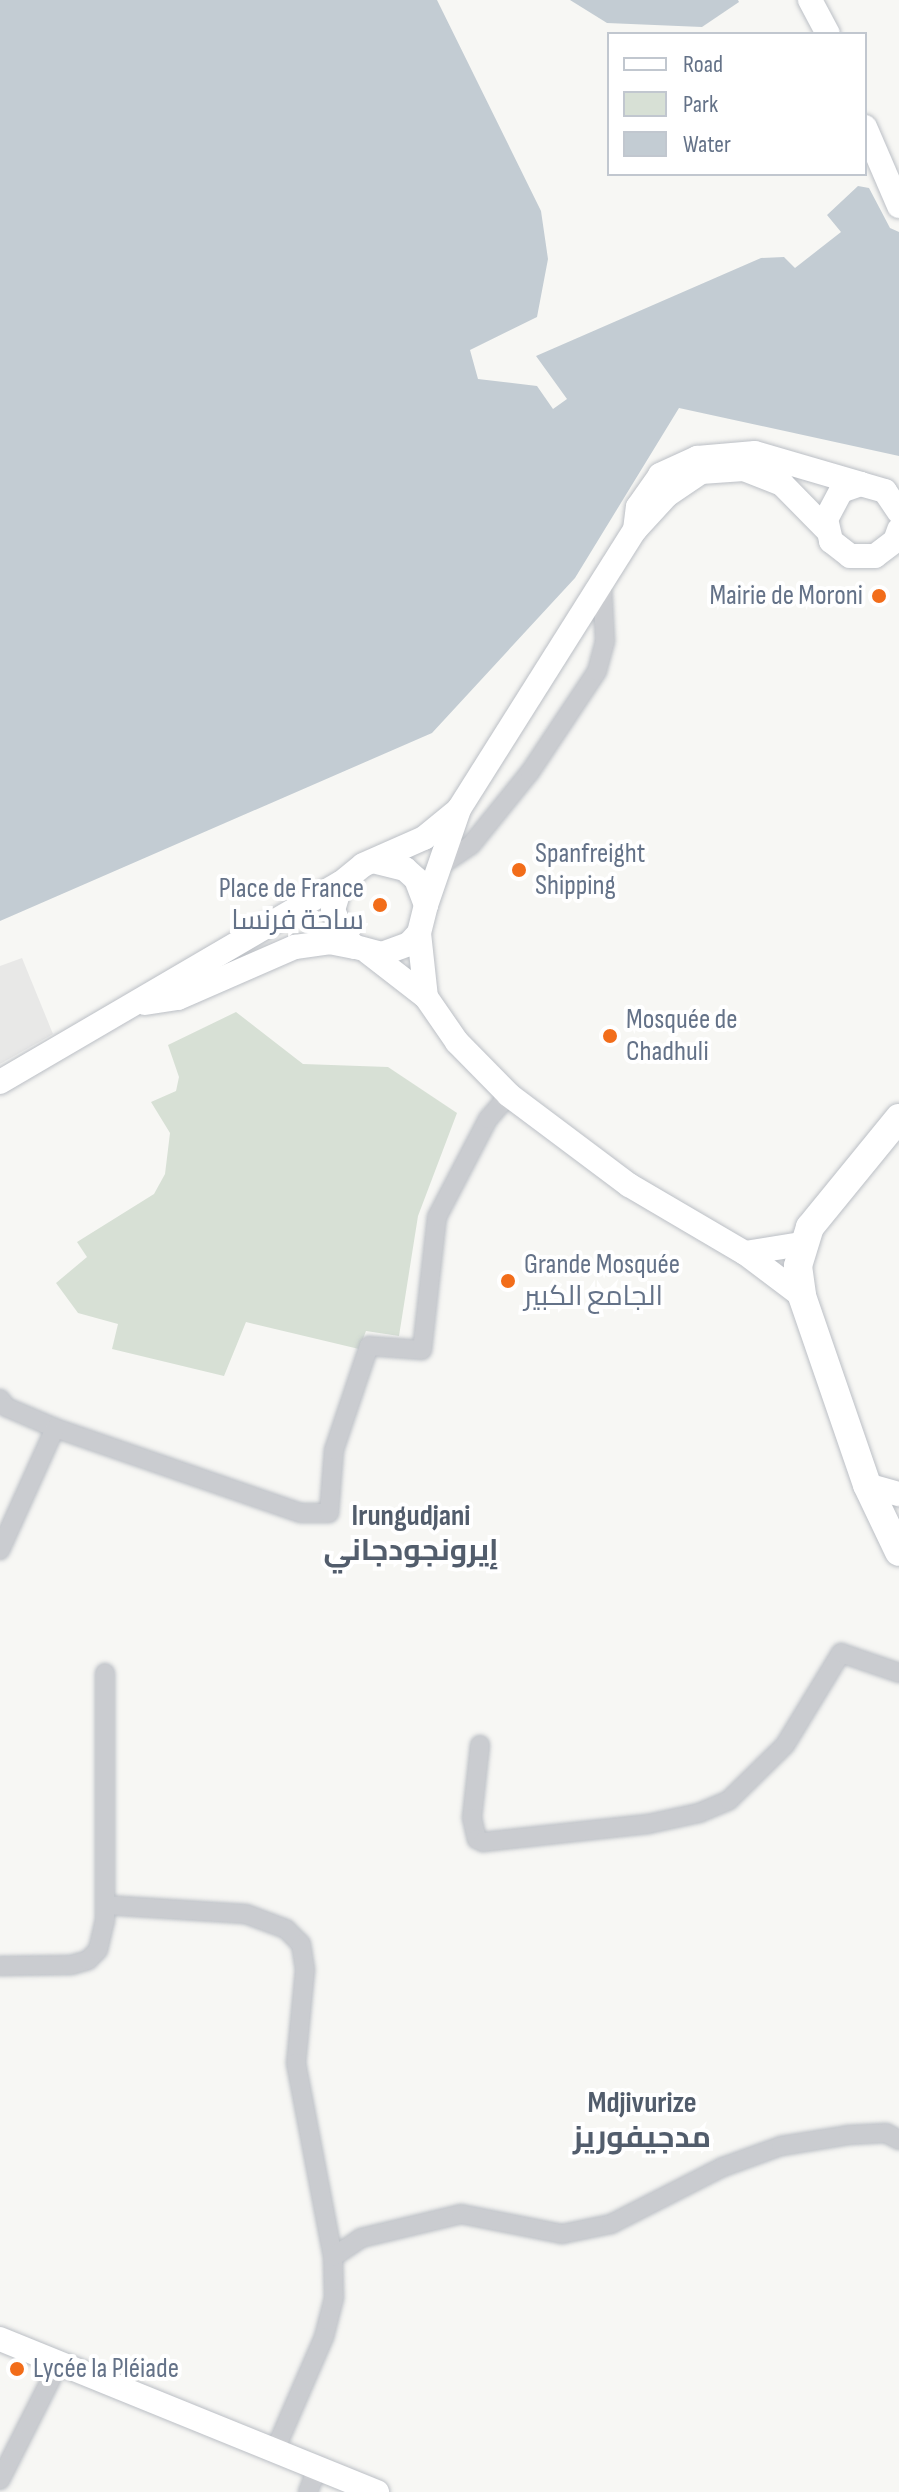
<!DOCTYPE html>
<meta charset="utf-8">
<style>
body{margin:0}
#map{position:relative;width:899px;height:2492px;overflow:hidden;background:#f7f7f4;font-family:"Sofia Sans Condensed",Cairo,sans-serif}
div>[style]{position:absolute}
.built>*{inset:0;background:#e8e8e7}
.green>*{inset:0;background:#d7e0d5}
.water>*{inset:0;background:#c3ccd3}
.roads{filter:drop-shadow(0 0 2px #bbbfc5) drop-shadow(0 0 2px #bbbfc5)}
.street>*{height:18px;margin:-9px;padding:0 9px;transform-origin:9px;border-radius:9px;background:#caccd0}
.secondary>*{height:24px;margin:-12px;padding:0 12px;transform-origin:12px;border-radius:12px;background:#fff}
.primary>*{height:28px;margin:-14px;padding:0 14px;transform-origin:14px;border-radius:14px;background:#fff}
.dots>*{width:22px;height:22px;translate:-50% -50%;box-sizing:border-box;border:4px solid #fff;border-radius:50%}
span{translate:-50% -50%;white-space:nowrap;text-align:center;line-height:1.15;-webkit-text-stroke:8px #fff;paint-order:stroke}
.poi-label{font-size:28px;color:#647288}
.right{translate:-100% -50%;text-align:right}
.left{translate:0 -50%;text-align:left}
.neighbourhood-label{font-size:30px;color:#525d6c;font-weight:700}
.legend{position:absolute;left:607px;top:32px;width:260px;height:144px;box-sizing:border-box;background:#fff;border:2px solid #c1c7cf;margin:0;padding:10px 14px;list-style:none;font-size:24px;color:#647288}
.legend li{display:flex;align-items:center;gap:16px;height:40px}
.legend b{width:40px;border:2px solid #c1c7cf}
</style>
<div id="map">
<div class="built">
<div style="clip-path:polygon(22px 958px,53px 1034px,0 1064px,0 966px)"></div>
</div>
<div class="green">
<div style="clip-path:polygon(236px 1012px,303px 1064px,388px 1067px,457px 1113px,418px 1216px,399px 1336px,366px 1331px,359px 1349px,246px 1322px,224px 1376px,112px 1349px,118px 1324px,78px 1313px,56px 1283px,87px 1257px,77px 1242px,154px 1194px,165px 1174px,170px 1133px,151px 1102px,176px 1091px,179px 1077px,168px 1045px)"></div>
</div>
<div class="water">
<div style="clip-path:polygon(0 0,437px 0,541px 211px,548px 259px,537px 317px,470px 350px,478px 379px,537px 386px,553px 409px,567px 399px,536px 356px,761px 258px,784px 257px,795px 268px,841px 232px,827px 215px,858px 186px,869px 188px,890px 228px,899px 232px,899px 456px,679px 408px,575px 578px,432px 733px,0 921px)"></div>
<div style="clip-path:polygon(570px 0,738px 0,739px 2px,702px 27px,607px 23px)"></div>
</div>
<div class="roads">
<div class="street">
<div style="left:437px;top:868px;width:41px;rotate:-34.1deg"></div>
<div style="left:471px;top:845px;width:94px;rotate:-51.1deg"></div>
<div style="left:530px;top:772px;width:121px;rotate:-56.4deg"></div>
<div style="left:597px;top:671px;width:31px;rotate:-75deg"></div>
<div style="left:605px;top:641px;width:58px;rotate:-93deg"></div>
<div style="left:0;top:1399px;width:10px;rotate:53deg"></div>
<div style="left:6px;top:1407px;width:53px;rotate:23.2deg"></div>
<div style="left:55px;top:1428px;width:260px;rotate:19.1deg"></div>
<div style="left:301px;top:1513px;width:28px"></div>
<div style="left:329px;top:1513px;width:63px;rotate:-85.5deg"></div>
<div style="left:334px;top:1450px;width:110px;rotate:-71.4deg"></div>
<div style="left:369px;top:1346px;width:53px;rotate:4.3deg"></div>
<div style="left:422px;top:1350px;width:134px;rotate:-83.6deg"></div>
<div style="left:437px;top:1217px;width:110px;rotate:-62.5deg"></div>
<div style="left:488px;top:1119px;width:32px;rotate:-49deg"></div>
<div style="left:0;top:1550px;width:134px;rotate:-65.7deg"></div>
<div style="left:480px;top:1745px;width:73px;rotate:96.3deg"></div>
<div style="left:472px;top:1818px;width:22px;rotate:77deg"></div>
<div style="left:477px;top:1839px;width:7px;rotate:27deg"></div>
<div style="left:483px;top:1842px;width:166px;rotate:-6.2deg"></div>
<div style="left:648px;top:1824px;width:52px;rotate:-12.2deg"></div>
<div style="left:699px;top:1813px;width:33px;rotate:-23deg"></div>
<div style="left:729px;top:1800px;width:78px;rotate:-44.5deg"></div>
<div style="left:785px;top:1745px;width:108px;rotate:-58.7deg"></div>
<div style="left:841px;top:1653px;width:61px;rotate:19deg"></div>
<div style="left:105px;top:1905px;width:141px;rotate:3.7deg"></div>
<div style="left:246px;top:1914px;width:43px;rotate:20.6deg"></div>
<div style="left:286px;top:1929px;width:21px;rotate:45deg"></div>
<div style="left:301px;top:1944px;width:26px;rotate:81deg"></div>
<div style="left:305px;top:1970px;width:93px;rotate:95.5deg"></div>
<div style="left:296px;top:2063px;width:197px;rotate:79.2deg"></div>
<div style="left:333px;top:2257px;width:41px;rotate:88.6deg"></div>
<div style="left:334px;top:2298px;width:40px;rotate:104.4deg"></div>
<div style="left:324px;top:2337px;width:123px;rotate:113.4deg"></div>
<div style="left:0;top:1966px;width:71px;rotate:-0.8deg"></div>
<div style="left:71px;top:1965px;width:18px;rotate:-16deg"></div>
<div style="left:88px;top:1960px;width:14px;rotate:-45deg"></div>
<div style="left:98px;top:1950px;width:31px;rotate:-77deg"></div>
<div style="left:105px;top:1920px;width:247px;rotate:-90deg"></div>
<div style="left:333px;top:2257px;width:34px;rotate:-34deg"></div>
<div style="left:361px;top:2238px;width:103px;rotate:-13.5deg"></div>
<div style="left:461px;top:2214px;width:103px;rotate:11.2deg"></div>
<div style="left:562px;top:2234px;width:50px;rotate:-11.5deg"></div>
<div style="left:611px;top:2224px;width:126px;rotate:-27deg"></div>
<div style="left:723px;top:2167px;width:62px;rotate:-19.9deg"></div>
<div style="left:781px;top:2146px;width:68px;rotate:-9.3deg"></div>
<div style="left:848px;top:2135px;width:38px;rotate:-3deg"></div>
<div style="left:886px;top:2133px;width:15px;rotate:28deg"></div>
<div style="left:0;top:2480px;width:133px;rotate:-63.2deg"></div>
<div style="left:308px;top:2492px;width:25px;rotate:-69deg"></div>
</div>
<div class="secondary">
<div style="left:810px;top:0;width:38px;rotate:62deg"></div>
<div style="left:865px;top:127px;width:86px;rotate:66.7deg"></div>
<div style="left:899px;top:512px;width:25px;rotate:-124deg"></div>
<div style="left:885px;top:491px;width:25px;rotate:-164deg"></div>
<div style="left:861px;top:484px;width:21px;rotate:161deg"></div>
<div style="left:841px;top:491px;width:32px;rotate:118deg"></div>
<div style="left:826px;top:519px;width:23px;rotate:77deg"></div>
<div style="left:831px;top:541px;width:24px;rotate:38deg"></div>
<div style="left:850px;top:556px;width:25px"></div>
<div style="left:875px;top:556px;width:25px;rotate:-37deg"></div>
<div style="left:895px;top:541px;width:12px;rotate:-70deg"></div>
<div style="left:635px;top:530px;width:23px;rotate:-83deg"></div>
<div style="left:638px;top:507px;width:39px;rotate:-55deg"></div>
<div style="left:660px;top:475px;width:41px;rotate:-24.7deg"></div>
<div style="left:697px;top:458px;width:58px;rotate:-4.9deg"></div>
<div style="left:755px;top:453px;width:110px;rotate:16.3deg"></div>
<div style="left:377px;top:862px;width:29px;rotate:14deg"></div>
<div style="left:405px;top:869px;width:15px;rotate:42deg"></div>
<div style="left:416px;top:879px;width:28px;rotate:69deg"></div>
<div style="left:426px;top:905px;width:29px;rotate:104deg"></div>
<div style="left:419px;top:933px;width:15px;rotate:132deg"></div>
<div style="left:409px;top:944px;width:29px;rotate:160deg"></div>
<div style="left:382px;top:954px;width:28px;rotate:-165deg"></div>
<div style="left:355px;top:947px;width:15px;rotate:-138deg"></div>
<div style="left:344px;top:937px;width:29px;rotate:-112deg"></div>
<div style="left:333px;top:910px;width:28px;rotate:-73deg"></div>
<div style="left:341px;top:883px;width:28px;rotate:-39deg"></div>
<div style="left:363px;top:865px;width:67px;rotate:-23.9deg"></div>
<div style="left:424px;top:838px;width:43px;rotate:-39.3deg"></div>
<div style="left:426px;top:905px;width:102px;rotate:-71deg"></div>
<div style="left:459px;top:809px;width:330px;rotate:-57.8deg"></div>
<div style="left:635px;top:530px;width:47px;rotate:-47.6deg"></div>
<div style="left:667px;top:495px;width:41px;rotate:-34.1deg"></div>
<div style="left:701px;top:472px;width:43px;rotate:-4deg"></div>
<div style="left:744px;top:469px;width:41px;rotate:21.5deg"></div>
<div style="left:782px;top:484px;width:64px;rotate:45.6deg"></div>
<div style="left:419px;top:933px;width:64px;rotate:83.8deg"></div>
<div style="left:368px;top:952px;width:73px;rotate:37.8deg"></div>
<div style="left:426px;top:997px;width:55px;rotate:55.4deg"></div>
<div style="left:457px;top:1042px;width:74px;rotate:45.5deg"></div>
<div style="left:509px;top:1095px;width:150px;rotate:36.9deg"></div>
<div style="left:629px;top:1185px;width:134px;rotate:30.4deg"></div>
<div style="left:745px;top:1253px;width:71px;rotate:37deg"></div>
<div style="left:145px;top:1003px;width:33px;rotate:-9deg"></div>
<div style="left:178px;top:998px;width:128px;rotate:-23.6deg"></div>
<div style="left:295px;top:947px;width:34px;rotate:-8deg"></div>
<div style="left:329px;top:942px;width:26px;rotate:11deg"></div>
<div style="left:0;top:1082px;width:395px;rotate:-30.3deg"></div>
<div style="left:745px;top:1253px;width:58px;rotate:-9deg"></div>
<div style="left:867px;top:1485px;width:33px;rotate:16deg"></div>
<div style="left:0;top:2339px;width:407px;rotate:22.1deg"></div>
</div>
<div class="primary">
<div style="left:899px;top:1118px;width:141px;rotate:129.2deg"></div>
<div style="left:810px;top:1227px;width:41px;rotate:107.1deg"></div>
<div style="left:798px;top:1266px;width:30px;rotate:82deg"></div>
<div style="left:802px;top:1296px;width:200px;rotate:71deg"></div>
<div style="left:867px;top:1485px;width:74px;rotate:64.5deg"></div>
</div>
</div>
<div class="dots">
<div style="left:879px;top:596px;background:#f26d1a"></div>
<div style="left:519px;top:870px;background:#f26d1a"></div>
<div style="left:380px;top:905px;background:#f26d1a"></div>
<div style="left:610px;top:1036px;background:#f26d1a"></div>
<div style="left:508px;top:1281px;background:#f26d1a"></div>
<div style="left:17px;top:2369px;background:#f26d1a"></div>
</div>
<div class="poi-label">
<span class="right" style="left:863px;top:596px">Mairie de Moroni</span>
<span class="left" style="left:535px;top:870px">Spanfreight<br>Shipping</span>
<span class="right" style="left:364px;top:905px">Place de France<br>ساحة فرنسا</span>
<span class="left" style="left:626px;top:1036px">Mosquée de<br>Chadhuli</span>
<span class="left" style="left:524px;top:1281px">Grande Mosquée<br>الجامع الكبير</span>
<span class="left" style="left:33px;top:2369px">Lycée la Pléiade</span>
</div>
<div class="neighbourhood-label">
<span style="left:411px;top:1533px">Irungudjani<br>إيرونجودجاني</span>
<span style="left:642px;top:2120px">Mdjivurize<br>مدجيفوريز</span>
</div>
<ul class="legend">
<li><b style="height:10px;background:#fff"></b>Road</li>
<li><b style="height:22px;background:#d7e0d5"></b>Park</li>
<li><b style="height:22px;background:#c3ccd3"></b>Water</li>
</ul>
</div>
